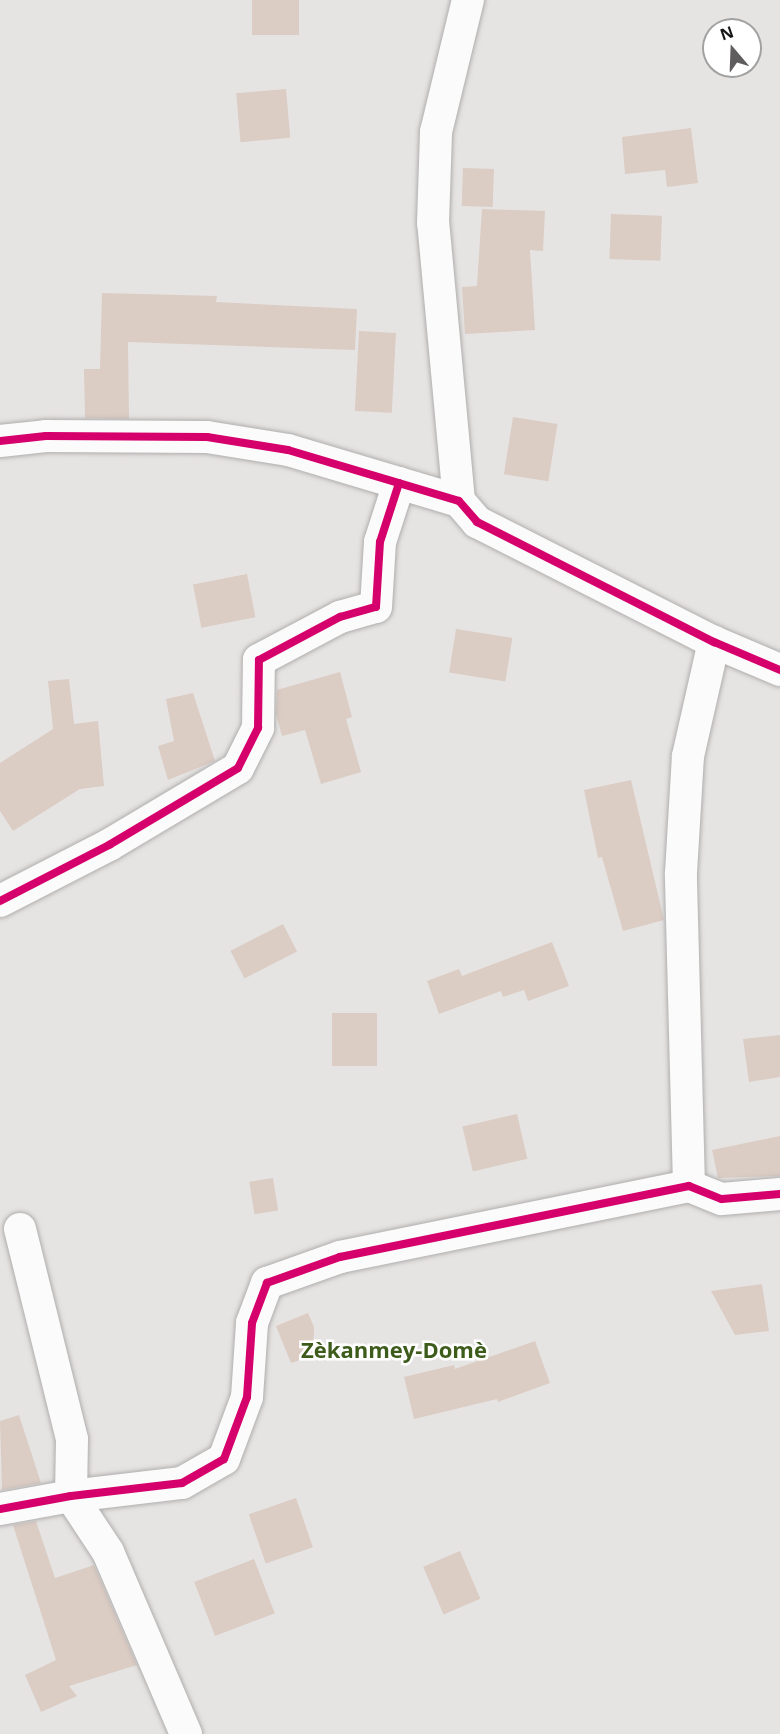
<!DOCTYPE html>
<meta charset="utf-8">
<style>
body{margin:0}
#map{position:relative;width:780px;height:1734px;overflow:hidden;background:#e6e4e3;font-family:"Open Sans",sans-serif}
div>[style]{position:absolute}
.building>*{inset:0;background:#dbccc4;transform-origin:0 0}
.roads{filter:drop-shadow(0 0 2px #b0aead) drop-shadow(0 0 2px #b0aead)}
.minor>*{height:32px;margin:-16px;padding:0 16px;transform-origin:16px;border-radius:16px;background:#fbfbfb}
.cycleway>*{height:8px;margin:-4px;padding:0 4px;transform-origin:4px;border-radius:4px;background:#d6006c}
span{translate:-50% -50%;white-space:nowrap;text-align:center;line-height:1.15;-webkit-text-stroke:5px #fff;paint-order:stroke}
.quarter-label{font-size:22px;color:#3d5c1b;font-weight:700}
.north{position:absolute;left:702px;top:18px;width:60px;height:60px;box-sizing:border-box;background:#fff;border:2px solid #a2a1a1;border-radius:50%;rotate:341deg;font-size:16px;font-weight:700;line-height:24px;text-align:center;color:#161515}
.north::after{content:'';display:block;margin:auto;width:21px;height:27px;background:#5f5d5d;clip-path:polygon(50% 0,100% 100%,50% 72%,0 100%)}
</style>
<div id="map">
<div class="building">
<div style="left:252px;top:0;width:47px;height:35px"></div>
<div style="left:286px;top:89px;width:49px;height:50px;rotate:85deg"></div>
<div style="clip-path:polygon(691px 128px,698px 183px,667px 187px,665px 170px,625px 174px,622px 137px)"></div>
<div style="left:463px;top:168px;width:31px;height:38px;rotate:2deg"></div>
<div style="clip-path:polygon(482px 209px,545px 211px,543px 251px,530px 250px,535px 330px,465px 334px,462px 287px,477px 286px)"></div>
<div style="left:611px;top:214px;width:51px;height:45px;rotate:2deg"></div>
<div style="clip-path:polygon(102px 293px,217px 296px,216px 302px,357px 309px,355px 350px,128px 342px,129px 419px,85px 418px,84px 369px,100px 369px)"></div>
<div style="left:359px;top:331px;width:37px;height:80px;rotate:3deg"></div>
<div style="left:513px;top:417px;width:45px;height:58px;rotate:9deg"></div>
<div style="left:247px;top:574px;width:44px;height:55px;rotate:79deg"></div>
<div style="left:456px;top:629px;width:57px;height:44px;rotate:9deg"></div>
<div style="clip-path:polygon(340px 672px,352px 717px,346px 719px,361px 772px,321px 784px,305px 730px,282px 736px,276px 714px,277px 690px)"></div>
<div style="clip-path:polygon(69px 679px,74px 724px,98px 721px,104px 786px,80px 789px,13px 831px,0 811px,0 763px,53px 729px,48px 681px)"></div>
<div style="clip-path:polygon(193px 693px,215px 761px,168px 780px,158px 746px,174px 741px,166px 699px)"></div>
<div style="clip-path:polygon(631px 780px,664px 920px,623px 931px,602px 857px,598px 858px,584px 790px)"></div>
<div style="left:283px;top:924px;width:31px;height:59px;rotate:63deg"></div>
<div style="clip-path:polygon(552px 942px,569px 986px,528px 1001px,524px 990px,503px 997px,501px 991px,439px 1014px,427px 981px,459px 969px,462px 976px)"></div>
<div style="left:332px;top:1013px;width:45px;height:53px"></div>
<div style="clip-path:polygon(780px 1035px,780px 1077px,749px 1082px,743px 1039px)"></div>
<div style="left:517px;top:1114px;width:46px;height:56px;rotate:77deg"></div>
<div style="clip-path:polygon(780px 1136px,780px 1176px,718px 1178px,712px 1150px)"></div>
<div style="left:273px;top:1178px;width:33px;height:24px;rotate:81deg"></div>
<div style="clip-path:polygon(762px 1284px,769px 1331px,735px 1335px,711px 1291px)"></div>
<div style="clip-path:polygon(308px 1313px,314px 1327px,313px 1356px,291px 1363px,276px 1326px)"></div>
<div style="clip-path:polygon(535px 1341px,550px 1383px,498px 1402px,497px 1399px,414px 1419px,404px 1377px,454px 1365px,455px 1369px)"></div>
<div style="clip-path:polygon(19px 1415px,41px 1483px,2px 1490px,0 1421px)"></div>
<div style="left:296px;top:1498px;width:52px;height:50px;rotate:71deg"></div>
<div style="clip-path:polygon(36px 1521px,55px 1578px,94px 1565px,137px 1665px,69px 1686px,77px 1696px,41px 1712px,25px 1675px,56px 1660px,13px 1525px)"></div>
<div style="left:460px;top:1551px;width:52px;height:40px;rotate:67deg"></div>
<div style="left:254px;top:1559px;width:58px;height:64px;rotate:69deg"></div>
</div>
<div class="roads">
<div class="minor">
<div style="left:0;top:441px;width:46px;rotate:-6.2deg"></div>
<div style="left:46px;top:436px;width:161px;rotate:0.4deg"></div>
<div style="left:207px;top:437px;width:82px;rotate:9.1deg"></div>
<div style="left:288px;top:450px;width:178px;rotate:16.6deg"></div>
<div style="left:459px;top:501px;width:28px;rotate:49deg"></div>
<div style="left:477px;top:522px;width:266px;rotate:26.9deg"></div>
<div style="left:714px;top:642px;width:72px;rotate:23deg"></div>
<div style="left:459px;top:501px;width:279px;rotate:-95.3deg"></div>
<div style="left:433px;top:223px;width:91px;rotate:-88.1deg"></div>
<div style="left:436px;top:132px;width:136px;rotate:-76.4deg"></div>
<div style="left:0;top:901px;width:123px;rotate:-27.2deg"></div>
<div style="left:109px;top:845px;width:150px;rotate:-30.8deg"></div>
<div style="left:238px;top:768px;width:45px;rotate:-63.4deg"></div>
<div style="left:258px;top:728px;width:68px;rotate:-89.2deg"></div>
<div style="left:259px;top:660px;width:92px;rotate:-28deg"></div>
<div style="left:340px;top:617px;width:37px;rotate:-16deg"></div>
<div style="left:376px;top:607px;width:65px;rotate:-86.5deg"></div>
<div style="left:380px;top:542px;width:62px;rotate:-72.1deg"></div>
<div style="left:689px;top:1186px;width:313px;rotate:-91.5deg"></div>
<div style="left:681px;top:873px;width:117px;rotate:-86.6deg"></div>
<div style="left:688px;top:756px;width:117px;rotate:-77.2deg"></div>
<div style="left:20px;top:1229px;width:216px;rotate:76.1deg"></div>
<div style="left:72px;top:1439px;width:57px;rotate:91deg"></div>
<div style="left:71px;top:1496px;width:67px;rotate:56.5deg"></div>
<div style="left:108px;top:1552px;width:198px;rotate:66.8deg"></div>
<div style="left:0;top:1509px;width:72px;rotate:-10.4deg"></div>
<div style="left:71px;top:1496px;width:112px;rotate:-6.7deg"></div>
<div style="left:182px;top:1483px;width:48px;rotate:-29.7deg"></div>
<div style="left:224px;top:1459px;width:66px;rotate:-69.6deg"></div>
<div style="left:247px;top:1397px;width:74px;rotate:-86.1deg"></div>
<div style="left:252px;top:1323px;width:43px;rotate:-69.4deg"></div>
<div style="left:267px;top:1283px;width:77px;rotate:-19.6deg"></div>
<div style="left:340px;top:1257px;width:356px;rotate:-11.5deg"></div>
<div style="left:689px;top:1186px;width:35px;rotate:22deg"></div>
<div style="left:722px;top:1199px;width:58px;rotate:-4.9deg"></div>
</div>
</div>
<div class="cycleway">
<div style="left:0;top:441px;width:46px;rotate:-6.2deg"></div>
<div style="left:46px;top:436px;width:161px;rotate:0.4deg"></div>
<div style="left:207px;top:437px;width:82px;rotate:9.1deg"></div>
<div style="left:288px;top:450px;width:178px;rotate:16.6deg"></div>
<div style="left:459px;top:501px;width:28px;rotate:49deg"></div>
<div style="left:477px;top:522px;width:266px;rotate:26.9deg"></div>
<div style="left:714px;top:642px;width:72px;rotate:23deg"></div>
<div style="left:0;top:901px;width:123px;rotate:-27.2deg"></div>
<div style="left:109px;top:845px;width:150px;rotate:-30.8deg"></div>
<div style="left:238px;top:768px;width:45px;rotate:-63.4deg"></div>
<div style="left:258px;top:728px;width:68px;rotate:-89.2deg"></div>
<div style="left:259px;top:660px;width:92px;rotate:-28deg"></div>
<div style="left:340px;top:617px;width:37px;rotate:-16deg"></div>
<div style="left:376px;top:607px;width:65px;rotate:-86.5deg"></div>
<div style="left:380px;top:542px;width:62px;rotate:-72.1deg"></div>
<div style="left:0;top:1509px;width:72px;rotate:-10.4deg"></div>
<div style="left:71px;top:1496px;width:112px;rotate:-6.7deg"></div>
<div style="left:182px;top:1483px;width:48px;rotate:-29.7deg"></div>
<div style="left:224px;top:1459px;width:66px;rotate:-69.6deg"></div>
<div style="left:247px;top:1397px;width:74px;rotate:-86.1deg"></div>
<div style="left:252px;top:1323px;width:43px;rotate:-69.4deg"></div>
<div style="left:267px;top:1283px;width:77px;rotate:-19.6deg"></div>
<div style="left:340px;top:1257px;width:356px;rotate:-11.5deg"></div>
<div style="left:689px;top:1186px;width:35px;rotate:22deg"></div>
<div style="left:722px;top:1199px;width:58px;rotate:-4.9deg"></div>
</div>
<div class="quarter-label">
<span style="left:394px;top:1350px">Zèkanmey-Domè</span>
</div>
<div class="north">N</div>
</div>
